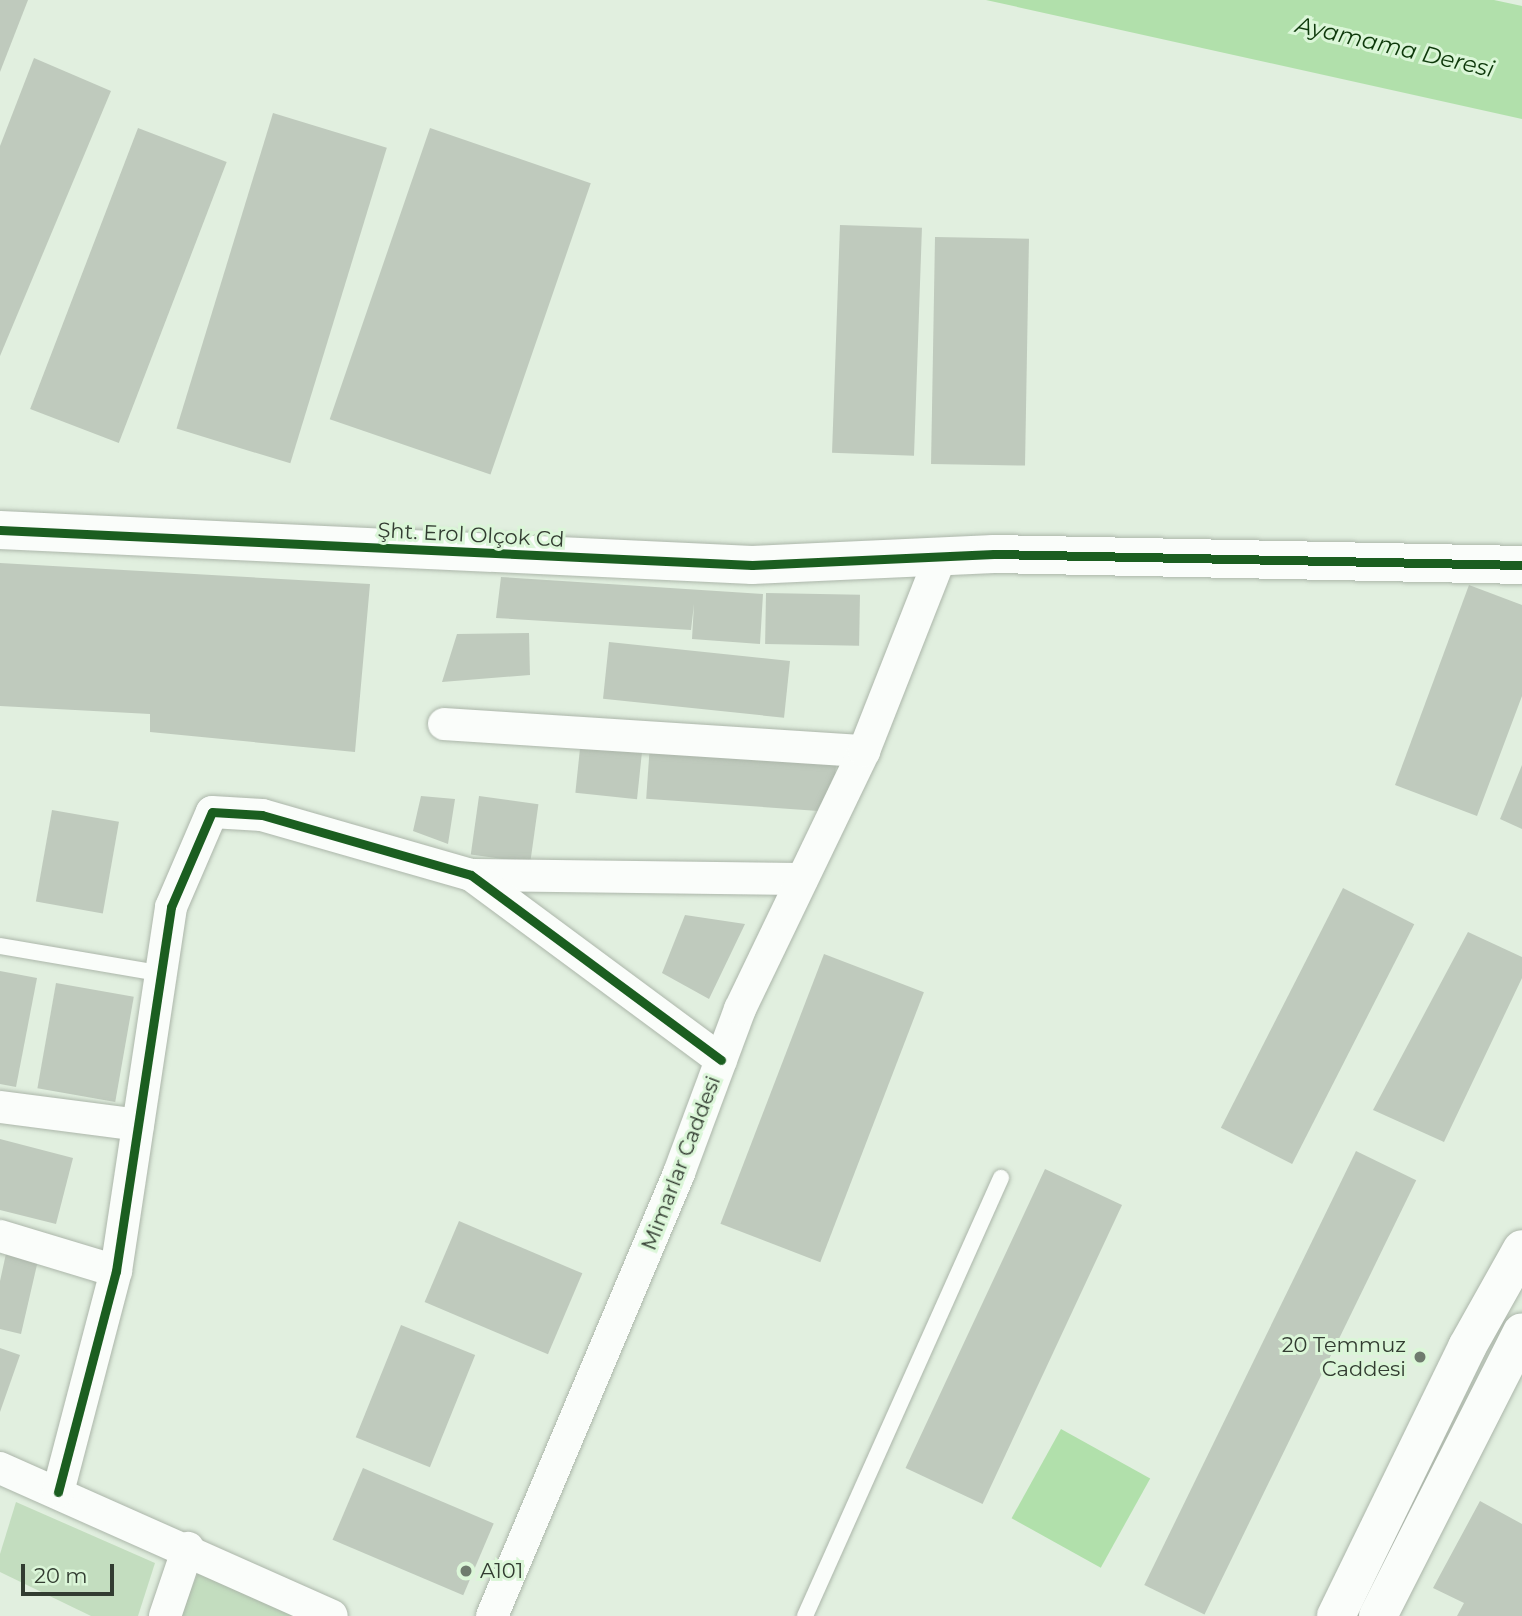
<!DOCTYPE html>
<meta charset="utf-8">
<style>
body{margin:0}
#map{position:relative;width:1522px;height:1616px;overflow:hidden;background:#e1efdf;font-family:Montserrat,sans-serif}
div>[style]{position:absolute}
.green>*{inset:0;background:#c3ddbf}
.water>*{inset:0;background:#b1e0ab;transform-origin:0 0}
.building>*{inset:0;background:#bfcabd;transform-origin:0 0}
.roads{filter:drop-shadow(0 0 2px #acb6aa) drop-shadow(0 0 2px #acb6aa)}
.lane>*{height:16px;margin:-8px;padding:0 8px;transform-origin:8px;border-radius:8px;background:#fafdfa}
.street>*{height:32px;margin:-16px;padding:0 16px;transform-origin:16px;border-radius:16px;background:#fafdfa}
.secondary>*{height:38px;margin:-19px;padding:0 19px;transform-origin:19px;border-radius:19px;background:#fafdfa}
.cycleway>*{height:9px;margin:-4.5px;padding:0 4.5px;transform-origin:4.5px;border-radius:4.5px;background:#1b5e20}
.dots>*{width:19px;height:19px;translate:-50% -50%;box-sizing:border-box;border:4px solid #dbf6d8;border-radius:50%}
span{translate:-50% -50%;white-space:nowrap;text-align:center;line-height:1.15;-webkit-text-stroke:6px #dbf6d8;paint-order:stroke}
.street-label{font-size:21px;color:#323c31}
.poi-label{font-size:21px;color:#323c31}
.right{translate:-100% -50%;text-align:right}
.left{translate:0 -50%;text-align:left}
.water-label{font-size:23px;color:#0d380a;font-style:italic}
.scale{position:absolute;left:21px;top:1564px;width:93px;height:32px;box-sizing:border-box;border:4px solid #323c31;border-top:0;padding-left:9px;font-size:21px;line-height:24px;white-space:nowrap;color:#323c31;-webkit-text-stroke:5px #dbf6d8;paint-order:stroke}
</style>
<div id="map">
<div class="green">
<div style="clip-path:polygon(16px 1502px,155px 1563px,138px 1616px,91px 1616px,0 1572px,0 1554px)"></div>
<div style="clip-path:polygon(201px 1566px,307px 1616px,180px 1616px)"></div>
</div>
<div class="water">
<div style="clip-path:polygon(986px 0,1494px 0,1522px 6px,1522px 119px)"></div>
<div style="left:1061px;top:1429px;width:102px;height:102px;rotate:29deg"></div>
</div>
<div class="building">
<div style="clip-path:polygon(0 0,28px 0,0 72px)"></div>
<div style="clip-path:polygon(34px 58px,111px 91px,0 356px,0 146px)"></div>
<div style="left:273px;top:113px;width:119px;height:330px;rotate:17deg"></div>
<div style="left:138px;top:128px;width:95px;height:301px;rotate:21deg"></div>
<div style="left:430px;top:128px;width:170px;height:308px;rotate:19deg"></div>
<div style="left:840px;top:225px;width:82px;height:228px;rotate:2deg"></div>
<div style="left:935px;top:237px;width:94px;height:227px;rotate:1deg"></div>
<div style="clip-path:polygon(0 563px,370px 584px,355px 752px,150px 732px,150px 714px,0 706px)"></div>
<div style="clip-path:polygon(501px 577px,763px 594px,760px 644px,692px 639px,694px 604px,691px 630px,496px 618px)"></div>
<div style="clip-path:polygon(1469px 585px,1522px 605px,1522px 696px,1477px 816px,1395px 785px)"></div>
<div style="left:766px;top:593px;width:94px;height:51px;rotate:1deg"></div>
<div style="clip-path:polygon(529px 633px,530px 675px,442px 682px,457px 634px)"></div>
<div style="left:609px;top:642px;width:182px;height:57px;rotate:6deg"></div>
<div style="left:581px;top:739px;width:62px;height:54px;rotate:6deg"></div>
<div style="left:650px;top:744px;width:187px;height:55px;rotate:4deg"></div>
<div style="clip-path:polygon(1522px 765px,1522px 829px,1500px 819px)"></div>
<div style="clip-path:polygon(421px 796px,455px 799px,448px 844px,413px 831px)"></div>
<div style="left:479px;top:796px;width:60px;height:59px;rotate:8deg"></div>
<div style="left:52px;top:810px;width:68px;height:93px;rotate:10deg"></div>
<div style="left:1343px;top:888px;width:80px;height:269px;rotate:27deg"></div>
<div style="clip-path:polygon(685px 915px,745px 924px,709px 999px,662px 973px)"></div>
<div style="clip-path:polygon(1468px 932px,1522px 957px,1522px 978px,1444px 1142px,1373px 1110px)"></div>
<div style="left:824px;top:954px;width:107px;height:289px;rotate:21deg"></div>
<div style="clip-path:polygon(0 971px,37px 978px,16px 1087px,0 1084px)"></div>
<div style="left:56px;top:983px;width:79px;height:107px;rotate:10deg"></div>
<div style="clip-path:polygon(0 1139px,73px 1158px,56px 1224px,0 1210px)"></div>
<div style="left:1356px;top:1151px;width:67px;height:483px;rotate:26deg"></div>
<div style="left:1045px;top:1169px;width:85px;height:330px;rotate:25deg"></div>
<div style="left:459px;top:1221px;width:134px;height:88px;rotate:23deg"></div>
<div style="clip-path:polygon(7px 1249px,39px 1256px,21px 1334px,0 1329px,0 1281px)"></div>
<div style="left:401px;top:1325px;width:80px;height:121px;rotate:22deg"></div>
<div style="clip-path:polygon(0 1348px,20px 1355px,0 1412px)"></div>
<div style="left:363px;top:1468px;width:142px;height:78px;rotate:23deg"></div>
<div style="clip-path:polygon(1480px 1501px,1522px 1524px,1522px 1616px,1457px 1616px,1464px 1603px,1433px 1588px)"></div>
</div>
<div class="roads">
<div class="lane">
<div style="left:0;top:946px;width:165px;rotate:9.7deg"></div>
<div style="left:805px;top:1616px;width:480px;rotate:-65.9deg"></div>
</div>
<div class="street">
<div style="left:444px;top:724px;width:421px;rotate:3.7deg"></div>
<div style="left:471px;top:875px;width:331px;rotate:0.7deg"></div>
<div style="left:0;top:1107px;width:139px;rotate:7.4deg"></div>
<div style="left:0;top:1236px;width:121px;rotate:16.8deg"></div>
<div style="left:0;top:1468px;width:363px;rotate:24deg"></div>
<div style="left:58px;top:1492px;width:228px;rotate:-75.3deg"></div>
<div style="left:116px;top:1271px;width:368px;rotate:-81.4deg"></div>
<div style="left:171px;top:907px;width:103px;rotate:-66.7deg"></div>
<div style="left:212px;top:812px;width:50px;rotate:3.4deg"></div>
<div style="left:262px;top:815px;width:217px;rotate:16deg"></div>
<div style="left:471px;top:875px;width:311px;rotate:36.5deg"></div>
<div style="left:165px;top:1616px;width:72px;rotate:-71.3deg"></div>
<div style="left:492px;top:1616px;width:481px;rotate:-67.1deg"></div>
<div style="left:679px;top:1173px;width:175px;rotate:-69.6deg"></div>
<div style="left:740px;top:1009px;width:286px;rotate:-64.3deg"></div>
<div style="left:864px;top:751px;width:207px;rotate:-68.5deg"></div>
</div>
<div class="secondary">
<div style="left:0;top:530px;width:753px;rotate:2.66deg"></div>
<div style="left:752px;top:565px;width:242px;rotate:-2.6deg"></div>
<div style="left:994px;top:554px;width:528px;rotate:1.19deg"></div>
<div style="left:1336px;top:1616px;width:299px;rotate:-64deg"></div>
<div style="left:1467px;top:1347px;width:112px;rotate:-60.7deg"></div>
<div style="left:1378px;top:1616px;width:318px;rotate:-63.1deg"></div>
</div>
</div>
<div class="cycleway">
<div style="left:0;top:530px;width:753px;rotate:2.66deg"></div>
<div style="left:752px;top:565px;width:242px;rotate:-2.6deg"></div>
<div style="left:994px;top:554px;width:528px;rotate:1.19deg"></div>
<div style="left:58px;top:1492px;width:228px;rotate:-75.3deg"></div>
<div style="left:116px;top:1271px;width:368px;rotate:-81.4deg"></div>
<div style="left:171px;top:907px;width:103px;rotate:-66.7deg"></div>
<div style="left:212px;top:812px;width:50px;rotate:3.4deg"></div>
<div style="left:262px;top:815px;width:217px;rotate:16deg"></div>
<div style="left:471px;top:875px;width:311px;rotate:36.5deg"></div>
</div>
<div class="dots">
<div style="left:1420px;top:1357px;background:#6f7b6e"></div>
<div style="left:466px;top:1571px;background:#6f7b6e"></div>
</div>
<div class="street-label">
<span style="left:471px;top:535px;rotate:3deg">Şht. Erol Olçok Cd</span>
<span style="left:681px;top:1163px;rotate:-69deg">Mimarlar Caddesi</span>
</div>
<div class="poi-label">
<span class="right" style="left:1406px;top:1357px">20 Temmuz<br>Caddesi</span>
<span class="left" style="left:480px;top:1571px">A101</span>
</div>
<div class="water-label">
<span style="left:1395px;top:47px;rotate:13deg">Ayamama Deresi</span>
</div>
<div class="scale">20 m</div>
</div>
